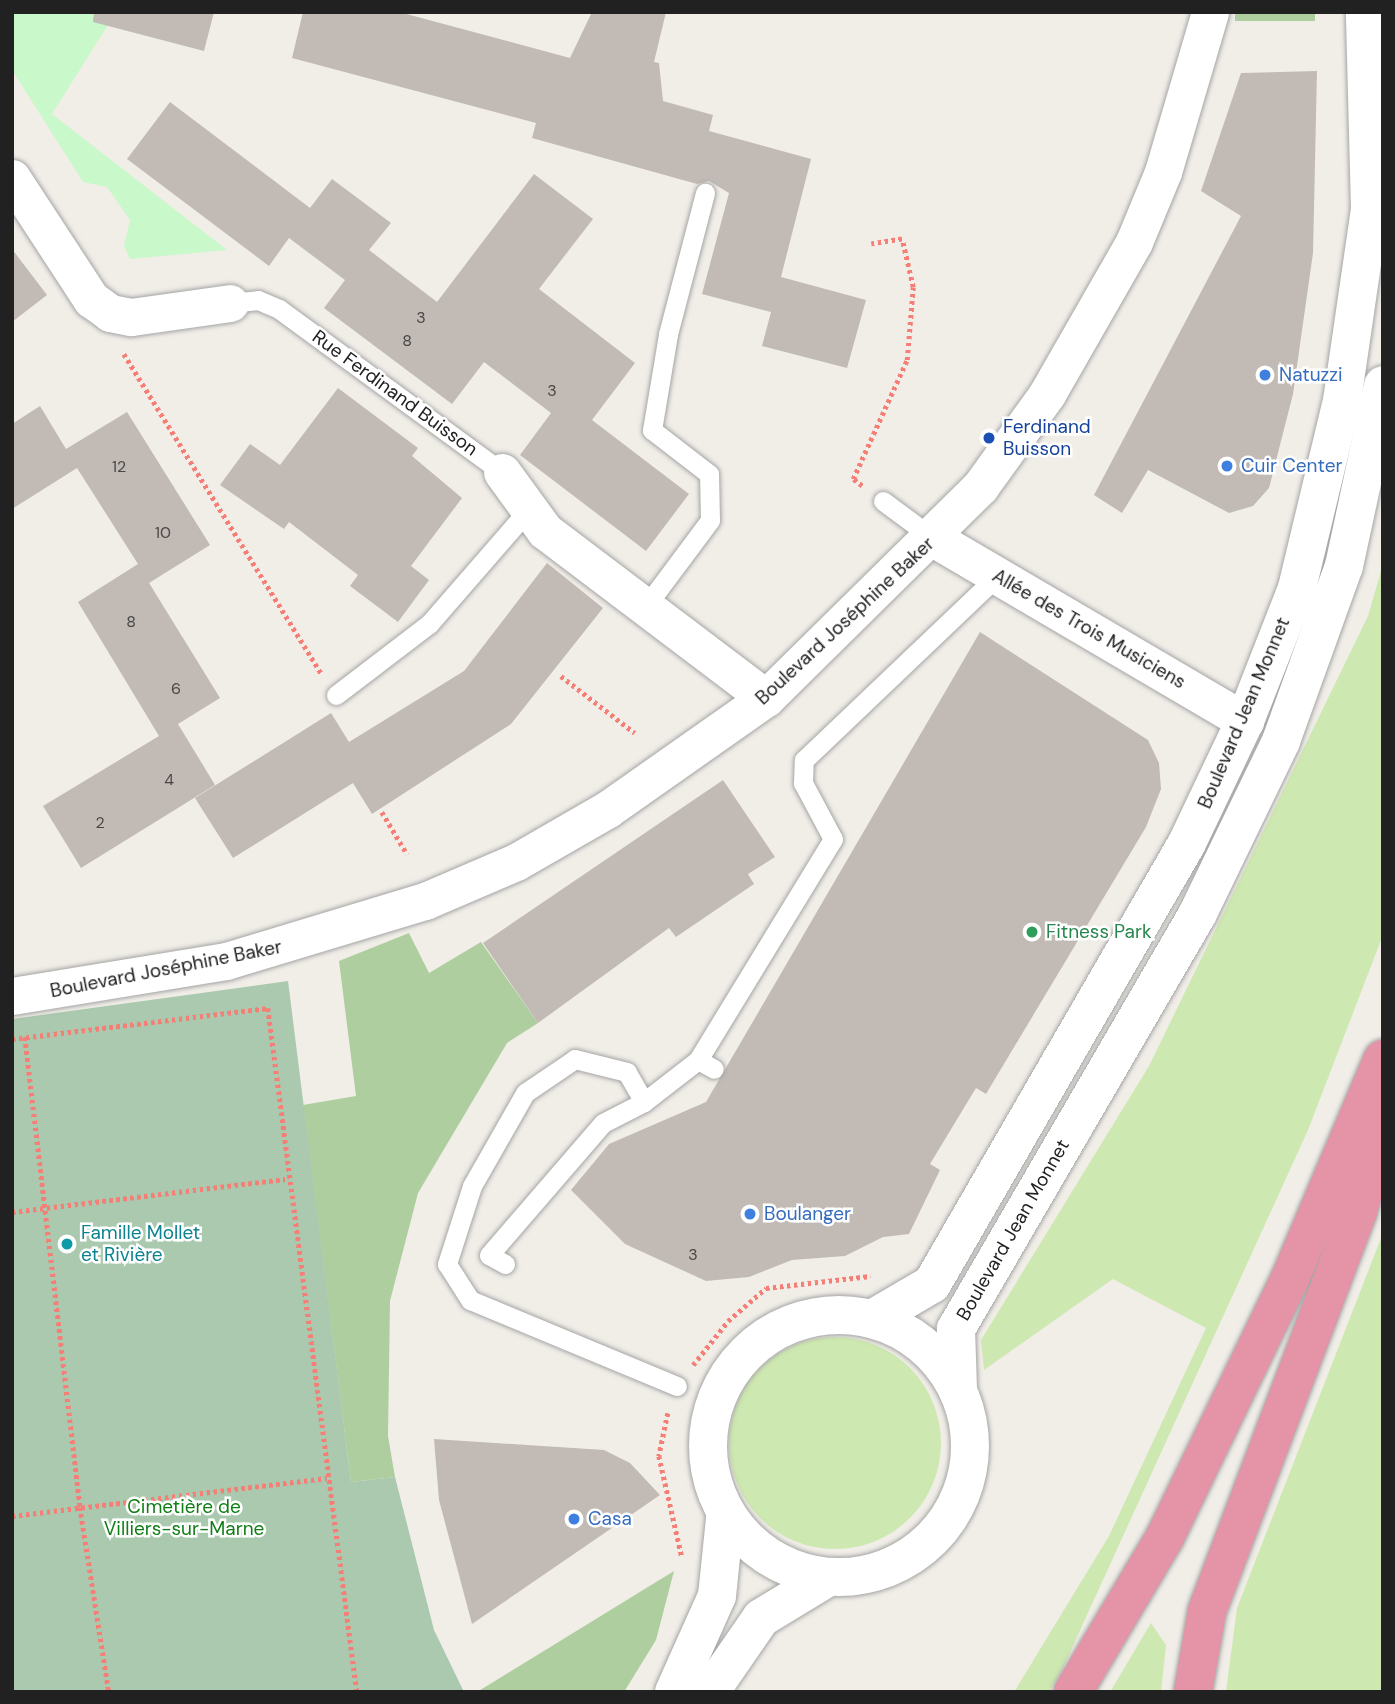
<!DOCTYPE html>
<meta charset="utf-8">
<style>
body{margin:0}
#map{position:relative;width:1395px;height:1704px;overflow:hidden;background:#f1eee8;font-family:"DM Sans",sans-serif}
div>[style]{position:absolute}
.grass>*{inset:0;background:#cee8b1}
.round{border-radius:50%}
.forest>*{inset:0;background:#afce9f;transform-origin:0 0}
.cemetery>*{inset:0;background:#aac9ae}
.park>*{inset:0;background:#c9f8ca}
.building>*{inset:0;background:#c2bab5}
.path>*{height:4.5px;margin-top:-2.25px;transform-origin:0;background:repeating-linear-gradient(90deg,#f57e76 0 3.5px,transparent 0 7px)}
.roads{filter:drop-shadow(0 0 2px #a5a5a5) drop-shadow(0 0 2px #a5a5a5)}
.service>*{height:19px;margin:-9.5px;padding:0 9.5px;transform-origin:9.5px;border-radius:9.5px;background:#fff}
.minor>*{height:37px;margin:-18.5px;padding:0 18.5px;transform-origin:18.5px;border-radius:18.5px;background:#fff}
.tertiary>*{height:38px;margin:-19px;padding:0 19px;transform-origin:19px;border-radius:19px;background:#fff}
.tertiary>.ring{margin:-19px;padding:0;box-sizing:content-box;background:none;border:38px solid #fff;border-radius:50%}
.motorway>*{height:38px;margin:-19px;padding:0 19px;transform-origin:19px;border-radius:19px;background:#e494a6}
.dots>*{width:19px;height:19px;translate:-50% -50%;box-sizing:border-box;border:4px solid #fff;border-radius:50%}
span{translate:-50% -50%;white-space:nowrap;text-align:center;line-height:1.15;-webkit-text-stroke:5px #fff;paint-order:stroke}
.number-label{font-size:16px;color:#494746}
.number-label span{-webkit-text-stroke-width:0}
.shop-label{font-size:19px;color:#366cbe}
.left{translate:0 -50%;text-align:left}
.street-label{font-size:19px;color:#212121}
.transit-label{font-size:19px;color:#164399}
.leisure-label{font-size:19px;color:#27864d}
.culture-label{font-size:19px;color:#0d838f}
.park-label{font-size:19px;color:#117e15}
.frame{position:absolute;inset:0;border:14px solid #212121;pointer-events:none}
</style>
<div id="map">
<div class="grass">
<div style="clip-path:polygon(1383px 564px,1383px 935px,1308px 1130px,1062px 1670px,1049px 1692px,1014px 1692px,1109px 1536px,1206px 1328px,1113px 1279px,984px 1370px,981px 1340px,1149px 1066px,1368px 616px)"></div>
<div style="clip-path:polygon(1383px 1233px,1383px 1692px,1226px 1692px,1237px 1608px)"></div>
<div class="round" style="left:729px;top:1337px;width:212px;height:212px"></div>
<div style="clip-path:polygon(1151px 1623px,1166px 1645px,1161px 1692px,1110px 1692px)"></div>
</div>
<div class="forest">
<div style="left:1235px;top:12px;width:80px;height:9px"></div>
<div style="clip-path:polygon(409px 933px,429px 973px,481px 942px,538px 1023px,507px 1043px,418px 1193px,390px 1301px,388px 1436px,395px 1477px,351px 1482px,303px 1105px,356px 1096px,339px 961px)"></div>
<div style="clip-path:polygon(674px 1571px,656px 1640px,624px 1692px,477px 1692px)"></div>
</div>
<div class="cemetery">
<div style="clip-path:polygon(288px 981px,351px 1482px,395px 1477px,434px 1630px,464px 1692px,12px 1692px,12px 1019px)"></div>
</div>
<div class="park">
<div style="clip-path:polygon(12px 12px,116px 12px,52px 114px,227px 250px,130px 259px,124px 246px,130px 220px,107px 187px,83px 182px,12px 70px)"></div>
</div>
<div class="building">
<div style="clip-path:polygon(94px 12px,214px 12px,204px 51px,93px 22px)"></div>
<div style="clip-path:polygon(303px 12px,399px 12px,570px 58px,592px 12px,666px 12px,654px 62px,659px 63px,663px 101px,713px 115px,709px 131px,811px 159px,781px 277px,866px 300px,847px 368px,762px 346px,771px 312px,702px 294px,729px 193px,709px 181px,697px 184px,532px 138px,536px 123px,292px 58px)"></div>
<div style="clip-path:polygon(1317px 71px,1313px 253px,1293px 394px,1269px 488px,1253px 506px,1229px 513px,1148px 470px,1122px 513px,1094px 495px,1241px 216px,1201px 191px,1241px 73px)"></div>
<div style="clip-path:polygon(170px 102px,310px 208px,332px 179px,391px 223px,369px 250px,437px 302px,534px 174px,593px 219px,539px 289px,635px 363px,592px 420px,689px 494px,646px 551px,520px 455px,551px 413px,484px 362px,452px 404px,324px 308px,345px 280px,289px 238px,269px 266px,127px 159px)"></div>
<div style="clip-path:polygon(12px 249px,47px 295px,12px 322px)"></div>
<div style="clip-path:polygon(338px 388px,418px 448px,412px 456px,462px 498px,411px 566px,429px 580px,398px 622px,350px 586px,358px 575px,289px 522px,284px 529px,220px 485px,250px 444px,280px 465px)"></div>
<div style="clip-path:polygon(40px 406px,66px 449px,127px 412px,210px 545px,149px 583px,146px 578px,220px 698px,178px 724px,215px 785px,81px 868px,43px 806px,159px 736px,78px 602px,138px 564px,77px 468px,12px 509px,12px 424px)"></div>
<div style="clip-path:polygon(547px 563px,603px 608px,511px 724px,372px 814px,353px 783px,233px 858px,195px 798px,331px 713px,349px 742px,464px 671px)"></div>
<div style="clip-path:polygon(980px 632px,1148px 740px,1159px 763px,1161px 789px,1146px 827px,986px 1094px,976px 1088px,930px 1164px,940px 1170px,909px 1234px,883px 1237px,845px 1256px,792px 1260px,749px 1277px,706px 1281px,625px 1244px,571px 1190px,609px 1144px,706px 1102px)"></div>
<div style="clip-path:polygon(723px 780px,775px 857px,748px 874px,754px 884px,676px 937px,669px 928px,538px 1023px,483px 943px)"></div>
<div style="clip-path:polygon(434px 1439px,604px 1450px,630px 1463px,660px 1495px,472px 1624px,439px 1500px)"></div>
</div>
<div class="path">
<div style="left:124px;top:354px;width:376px;rotate:58.3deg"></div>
<div style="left:862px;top:486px;width:11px;rotate:-142deg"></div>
<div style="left:853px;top:479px;width:131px;rotate:-65.6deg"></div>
<div style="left:907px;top:360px;width:73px;rotate:-85.3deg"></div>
<div style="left:913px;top:287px;width:49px;rotate:-102.9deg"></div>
<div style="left:902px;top:239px;width:31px;rotate:171deg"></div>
<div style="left:561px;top:676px;width:93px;rotate:37.6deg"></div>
<div style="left:382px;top:812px;width:49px;rotate:59.2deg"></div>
<div style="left:25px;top:1037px;width:473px;rotate:83.3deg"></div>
<div style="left:80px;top:1507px;width:187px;rotate:81.1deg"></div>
<div style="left:12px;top:1039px;width:258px;rotate:-6.9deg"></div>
<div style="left:268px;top:1008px;width:690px;rotate:82.59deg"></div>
<div style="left:12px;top:1212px;width:275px;rotate:-6.9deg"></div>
<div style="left:693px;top:1365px;width:56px;rotate:-51.5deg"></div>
<div style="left:728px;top:1321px;width:50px;rotate:-41deg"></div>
<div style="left:766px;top:1288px;width:105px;rotate:-6.6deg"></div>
<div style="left:668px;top:1413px;width:44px;rotate:101.8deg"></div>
<div style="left:659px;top:1456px;width:104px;rotate:77.2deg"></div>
<div style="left:12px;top:1516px;width:317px;rotate:-6.9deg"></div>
</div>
<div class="roads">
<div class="service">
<div style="left:230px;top:303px;width:28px;rotate:-6deg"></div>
<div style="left:258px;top:300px;width:23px;rotate:23deg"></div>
<div style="left:279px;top:309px;width:276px;rotate:36.2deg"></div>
<div style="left:883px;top:501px;width:62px;rotate:36.5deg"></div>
<div style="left:646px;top:606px;width:107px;rotate:-53.3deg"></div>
<div style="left:710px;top:520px;width:46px;rotate:-91.2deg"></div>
<div style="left:709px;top:474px;width:72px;rotate:-142.3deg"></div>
<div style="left:652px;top:430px;width:97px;rotate:-80.5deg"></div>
<div style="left:668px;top:334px;width:146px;rotate:-75.3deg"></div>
<div style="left:336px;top:695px;width:117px;rotate:-37.4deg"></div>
<div style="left:429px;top:624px;width:152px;rotate:-49deg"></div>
<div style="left:698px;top:1060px;width:18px;rotate:29deg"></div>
<div style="left:644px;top:1102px;width:34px;rotate:-120deg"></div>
<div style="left:627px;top:1072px;width:54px;rotate:-166deg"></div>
<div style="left:575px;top:1059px;width:60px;rotate:145.8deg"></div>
<div style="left:525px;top:1093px;width:107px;rotate:119.7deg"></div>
<div style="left:472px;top:1186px;width:82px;rotate:107.8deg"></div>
<div style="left:447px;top:1264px;width:43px;rotate:57.4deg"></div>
<div style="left:470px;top:1300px;width:224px;rotate:22.6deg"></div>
<div style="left:505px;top:1264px;width:18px;rotate:-151deg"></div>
<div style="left:489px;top:1255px;width:174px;rotate:-49.2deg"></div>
<div style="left:603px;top:1123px;width:46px;rotate:-27.1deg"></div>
<div style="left:644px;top:1102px;width:68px;rotate:-37.9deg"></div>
<div style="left:698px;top:1060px;width:259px;rotate:-58.6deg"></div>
<div style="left:833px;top:839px;width:64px;rotate:-118.2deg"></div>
<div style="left:803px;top:783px;width:23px;rotate:-88deg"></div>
<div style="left:804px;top:760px;width:267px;rotate:-43.6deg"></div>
</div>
<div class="minor">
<div style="left:12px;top:178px;width:145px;rotate:56.9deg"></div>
<div style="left:91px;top:299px;width:24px;rotate:36deg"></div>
<div style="left:110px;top:313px;width:21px;rotate:11deg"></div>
<div style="left:131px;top:317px;width:100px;rotate:-8deg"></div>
<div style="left:502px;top:472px;width:73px;rotate:53.9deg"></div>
<div style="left:545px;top:531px;width:277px;rotate:37.1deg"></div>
<div style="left:933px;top:538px;width:362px;rotate:30.4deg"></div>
<div style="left:12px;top:996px;width:217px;rotate:-9.3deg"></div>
<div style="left:226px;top:961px;width:208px;rotate:-16.8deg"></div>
<div style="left:425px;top:901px;width:99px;rotate:-23.2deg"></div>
<div style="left:516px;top:862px;width:106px;rotate:-29.9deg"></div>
<div style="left:608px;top:809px;width:193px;rotate:-35.1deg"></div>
<div style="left:766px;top:698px;width:301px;rotate:-44.6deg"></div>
<div style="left:980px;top:487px;width:115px;rotate:-54.2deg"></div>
<div style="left:1047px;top:394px;width:175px;rotate:-60.2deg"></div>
<div style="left:1134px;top:242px;width:76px;rotate:-67.5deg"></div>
<div style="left:1163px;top:172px;width:167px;rotate:-73.6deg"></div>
</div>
<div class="tertiary">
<div class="ring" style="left:708px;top:1315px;width:224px;height:224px"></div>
<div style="left:874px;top:1318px;width:67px;rotate:-30.4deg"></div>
<div style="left:932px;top:1284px;width:509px;rotate:-59.96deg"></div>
<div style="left:1187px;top:843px;width:135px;rotate:-64.6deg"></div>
<div style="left:1245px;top:721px;width:143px;rotate:-68.6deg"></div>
<div style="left:1297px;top:588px;width:192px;rotate:-76.5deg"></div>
<div style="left:1342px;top:401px;width:194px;rotate:-81.7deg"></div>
<div style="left:1370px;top:209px;width:197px;rotate:-91.5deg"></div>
<div style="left:958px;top:1389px;width:60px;rotate:-91.9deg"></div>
<div style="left:956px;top:1329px;width:481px;rotate:-59.8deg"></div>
<div style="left:1198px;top:913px;width:191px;rotate:-64.2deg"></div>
<div style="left:1281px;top:741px;width:186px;rotate:-70.2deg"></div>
<div style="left:1344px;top:566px;width:185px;rotate:-77.8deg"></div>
<div style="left:674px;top:1692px;width:105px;rotate:-65.9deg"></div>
<div style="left:717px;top:1596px;width:78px;rotate:-84.1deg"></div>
<div style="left:710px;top:1692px;width:90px;rotate:-55.4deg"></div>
<div style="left:761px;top:1618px;width:77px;rotate:-31.2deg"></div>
</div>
<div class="motorway">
<div style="left:1073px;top:1692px;width:180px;rotate:-59.3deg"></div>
<div style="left:1165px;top:1537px;width:284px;rotate:-64.2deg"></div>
<div style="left:1289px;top:1281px;width:241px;rotate:-67.1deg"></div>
<div style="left:1193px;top:1692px;width:82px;rotate:-80.2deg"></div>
<div style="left:1207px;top:1611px;width:428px;rotate:-69.3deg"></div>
<div style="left:1358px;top:1211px;width:91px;rotate:-74deg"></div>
</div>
</div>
<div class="dots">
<div style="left:1265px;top:375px;background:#3f7fe0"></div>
<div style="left:989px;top:438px;background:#1a4fb4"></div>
<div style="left:1227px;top:466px;background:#3f7fe0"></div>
<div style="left:1032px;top:932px;background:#2e9e5b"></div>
<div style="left:750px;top:1214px;background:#3f7fe0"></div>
<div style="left:67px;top:1244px;background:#0f9aa8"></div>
<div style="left:574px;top:1519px;background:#3f7fe0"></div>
</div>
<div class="number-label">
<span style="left:421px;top:318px">3</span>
<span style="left:407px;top:341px">8</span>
<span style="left:552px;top:391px">3</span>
<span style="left:119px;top:467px">12</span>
<span style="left:163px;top:533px">10</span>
<span style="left:131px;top:622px">8</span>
<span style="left:176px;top:689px">6</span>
<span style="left:169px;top:780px">4</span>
<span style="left:100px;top:823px">2</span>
<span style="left:693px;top:1255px">3</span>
</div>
<div class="shop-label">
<span class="left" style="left:1279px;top:375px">Natuzzi</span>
<span class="left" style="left:1241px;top:466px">Cuir Center</span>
<span class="left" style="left:764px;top:1214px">Boulanger</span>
<span class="left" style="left:588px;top:1519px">Casa</span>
</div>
<div class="street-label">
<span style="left:395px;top:393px;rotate:36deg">Rue Ferdinand Buisson</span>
<span style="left:845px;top:621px;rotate:-43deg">Boulevard Joséphine Baker</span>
<span style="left:1089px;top:629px;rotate:30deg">Allée des Trois Musiciens</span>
<span style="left:1244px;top:713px;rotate:-67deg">Boulevard Jean Monnet</span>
<span style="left:166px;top:969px;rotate:-11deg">Boulevard Joséphine Baker</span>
<span style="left:1013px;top:1230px;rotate:-60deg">Boulevard Jean Monnet</span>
</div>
<div class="transit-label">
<span class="left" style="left:1003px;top:438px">Ferdinand<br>Buisson</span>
</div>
<div class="leisure-label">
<span class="left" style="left:1046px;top:932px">Fitness Park</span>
</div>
<div class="culture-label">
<span class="left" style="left:81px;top:1244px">Famille Mollet<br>et Rivière</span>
</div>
<div class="park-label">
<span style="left:184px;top:1518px">Cimetière de<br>Villiers-sur-Marne</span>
</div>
<div class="frame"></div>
</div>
